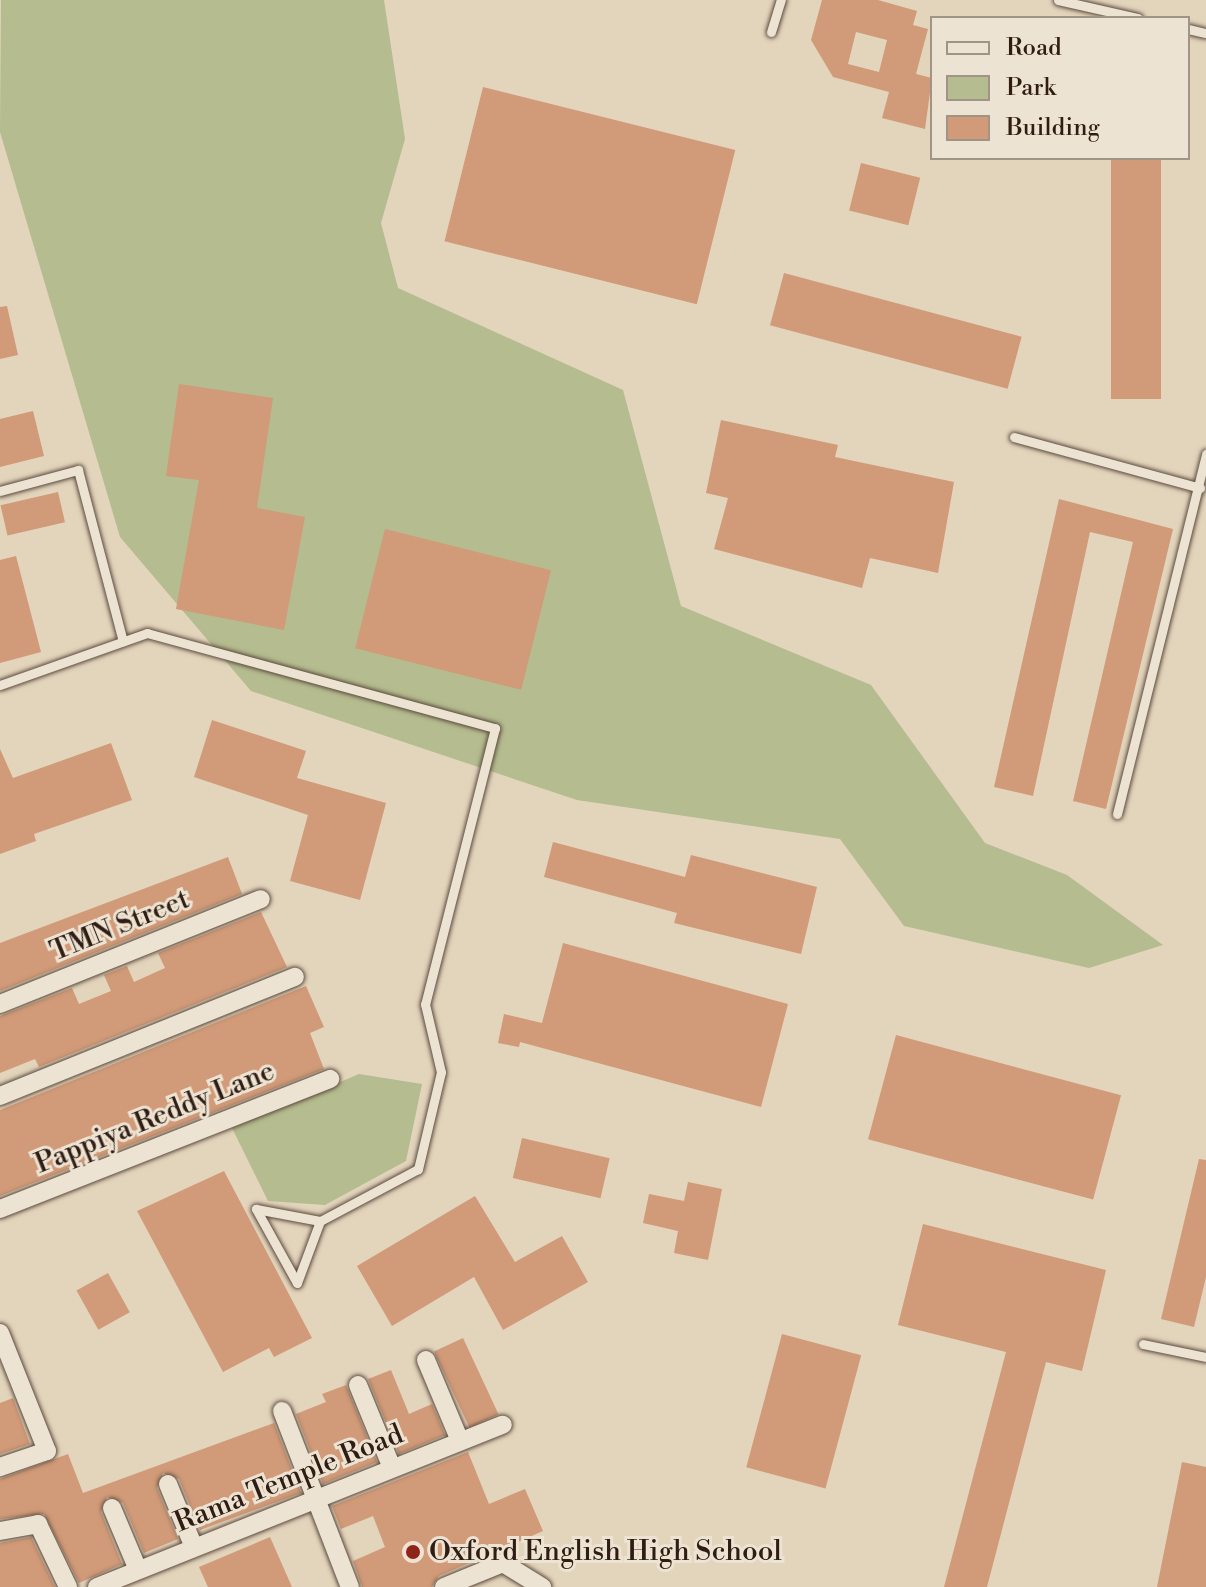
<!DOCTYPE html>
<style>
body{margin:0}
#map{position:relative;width:1206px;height:1587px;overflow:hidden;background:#e3d4bc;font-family:"Libre Bodoni",serif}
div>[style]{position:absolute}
.green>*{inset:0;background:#b5bc8f}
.building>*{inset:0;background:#d19a78;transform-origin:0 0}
.roads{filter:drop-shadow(0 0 2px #5c4b3e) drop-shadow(0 0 2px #5c4b3e)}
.service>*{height:9px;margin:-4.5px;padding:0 4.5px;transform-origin:4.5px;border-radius:4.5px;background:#ede3d3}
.minor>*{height:18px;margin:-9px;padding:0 9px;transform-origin:9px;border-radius:9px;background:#ede3d3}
.dots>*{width:22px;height:22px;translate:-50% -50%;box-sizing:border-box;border:4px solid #ede3d3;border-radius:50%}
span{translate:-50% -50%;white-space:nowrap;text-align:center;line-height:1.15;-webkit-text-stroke:6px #ede3d3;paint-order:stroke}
.street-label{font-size:28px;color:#2f1d14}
.poi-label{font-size:28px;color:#2f1d14}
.left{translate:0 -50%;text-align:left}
.legend{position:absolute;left:930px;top:16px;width:260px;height:144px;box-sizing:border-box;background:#ede3d3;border:2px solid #a19487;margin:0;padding:10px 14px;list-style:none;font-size:24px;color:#2f1d14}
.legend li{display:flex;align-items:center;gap:16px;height:40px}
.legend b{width:40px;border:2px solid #a19487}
</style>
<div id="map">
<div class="green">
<div style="clip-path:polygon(1px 0,384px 0,405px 139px,381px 223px,398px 288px,623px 390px,681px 606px,871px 685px,985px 843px,1067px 875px,1163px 945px,1089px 968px,904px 926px,840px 839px,577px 800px,251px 691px,120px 537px,0 132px)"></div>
<div style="clip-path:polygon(359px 1074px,422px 1084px,406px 1161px,325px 1205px,268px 1201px,232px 1128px)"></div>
</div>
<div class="building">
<div style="clip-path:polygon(evenodd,822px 0,878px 0,917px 11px,913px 25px,928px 29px,916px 74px,932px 78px,925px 129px,882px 118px,889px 92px,833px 77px,811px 40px,822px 0,856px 32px,887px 40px,879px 72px,848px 64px,856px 32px)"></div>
<div style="left:483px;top:87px;width:260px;height:159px;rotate:14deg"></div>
<div style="left:1111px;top:158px;width:50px;height:241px"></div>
<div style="left:861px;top:163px;width:61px;height:49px;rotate:14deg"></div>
<div style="left:784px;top:273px;width:246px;height:54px;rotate:15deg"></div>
<div style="clip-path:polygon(7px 306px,18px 355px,0 359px,0 307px)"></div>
<div style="clip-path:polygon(179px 384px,273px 398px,257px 508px,305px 517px,284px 630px,176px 609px,199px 480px,166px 476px)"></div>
<div style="clip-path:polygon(33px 411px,44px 456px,0 467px,0 419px)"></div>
<div style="clip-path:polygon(721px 420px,838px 445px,835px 457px,954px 482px,938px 573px,870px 558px,862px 588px,714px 549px,728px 498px,706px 493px)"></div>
<div style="left:58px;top:492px;width:31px;height:59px;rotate:77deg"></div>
<div style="clip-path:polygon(1059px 499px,1173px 529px,1106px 809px,1073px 801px,1133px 542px,1090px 532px,1033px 796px,994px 787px)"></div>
<div style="left:385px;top:529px;width:171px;height:123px;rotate:14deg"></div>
<div style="clip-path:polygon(16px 556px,41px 652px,0 663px,0 560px)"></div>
<div style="clip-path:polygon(212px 720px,306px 751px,297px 778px,386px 803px,360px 900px,290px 881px,308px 815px,194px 777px)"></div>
<div style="clip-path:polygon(111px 743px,132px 800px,34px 834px,36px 841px,0 854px,0 749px,13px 778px)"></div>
<div style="clip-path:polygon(553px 842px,685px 877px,691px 855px,817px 887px,801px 954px,674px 923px,677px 913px,544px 877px)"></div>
<div style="clip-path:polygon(228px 857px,242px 894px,0 991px,0 943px)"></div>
<div style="clip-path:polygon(261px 912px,287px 967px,39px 1067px,35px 1059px,0 1073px,0 1016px,72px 988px,79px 1004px,111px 991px,104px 975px,127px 966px,134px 982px,165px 968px,158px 953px)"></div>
<div style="clip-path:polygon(563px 943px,788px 1004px,761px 1107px,520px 1042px,519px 1047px,498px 1043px,504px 1014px,542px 1023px)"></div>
<div style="clip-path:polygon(306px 986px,324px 1027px,310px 1033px,324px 1069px,0 1196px,0 1110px)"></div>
<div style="left:896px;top:1035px;width:233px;height:108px;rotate:15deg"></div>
<div style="left:522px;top:1138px;width:90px;height:41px;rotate:13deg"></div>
<div style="clip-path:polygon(1199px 1159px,1206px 1160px,1206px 1277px,1194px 1327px,1161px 1319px)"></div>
<div style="clip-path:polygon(224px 1171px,312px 1338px,274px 1357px,269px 1348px,223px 1372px,137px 1211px)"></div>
<div style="clip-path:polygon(688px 1182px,722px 1189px,708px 1260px,674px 1253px,678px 1231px,643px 1223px,649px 1194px,684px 1201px)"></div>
<div style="clip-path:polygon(475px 1196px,515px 1262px,562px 1236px,588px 1282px,503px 1330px,474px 1277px,392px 1326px,357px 1266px)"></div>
<div style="clip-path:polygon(923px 1224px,1106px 1270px,1082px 1371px,1046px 1362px,987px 1587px,944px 1587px,1006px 1352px,898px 1325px)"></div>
<div style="left:108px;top:1273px;width:45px;height:36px;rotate:61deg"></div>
<div style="left:782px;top:1334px;width:82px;height:138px;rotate:15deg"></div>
<div style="left:463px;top:1338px;width:84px;height:32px;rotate:65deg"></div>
<div style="clip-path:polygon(391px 1370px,409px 1414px,432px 1404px,445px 1435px,399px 1454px,368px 1379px)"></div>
<div style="clip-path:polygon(346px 1385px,377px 1462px,323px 1484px,296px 1414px,326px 1402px,322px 1394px)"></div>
<div style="clip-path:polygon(13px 1398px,30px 1444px,0 1454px,0 1403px)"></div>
<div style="clip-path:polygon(274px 1423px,301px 1493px,200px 1530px,179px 1479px,163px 1473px,157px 1488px,178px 1539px,144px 1553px,123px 1503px,107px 1497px,101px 1512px,122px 1564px,79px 1583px,44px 1514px,0 1519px,0 1479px,68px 1454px,83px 1493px)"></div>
<div style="clip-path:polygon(468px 1452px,489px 1504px,525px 1489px,543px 1531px,439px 1576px,432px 1587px,362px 1587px,353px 1561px,385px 1547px,373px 1516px,341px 1529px,332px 1506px)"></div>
<div style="clip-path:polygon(1182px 1462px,1206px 1467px,1206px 1587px,1157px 1587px)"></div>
<div style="clip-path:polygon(31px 1537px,55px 1587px,0 1587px,0 1543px)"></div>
<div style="clip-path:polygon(270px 1537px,292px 1587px,208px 1587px,199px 1567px)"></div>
</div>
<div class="roads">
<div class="service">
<div style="left:1058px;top:0;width:82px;rotate:12.7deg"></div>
<div style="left:1188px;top:29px;width:18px;rotate:13deg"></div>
<div style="left:771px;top:32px;width:34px;rotate:-73deg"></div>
<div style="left:1014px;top:437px;width:193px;rotate:15.3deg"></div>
<div style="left:0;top:491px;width:81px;rotate:-15.1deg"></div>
<div style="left:78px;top:470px;width:177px;rotate:75.3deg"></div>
<div style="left:0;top:685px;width:156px;rotate:-19.5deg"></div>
<div style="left:147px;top:633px;width:361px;rotate:15.3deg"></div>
<div style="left:495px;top:728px;width:285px;rotate:104.2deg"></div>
<div style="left:425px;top:1004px;width:70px;rotate:76.8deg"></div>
<div style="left:441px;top:1072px;width:100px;rotate:103.3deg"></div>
<div style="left:418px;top:1169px;width:111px;rotate:152deg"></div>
<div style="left:320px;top:1221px;width:66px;rotate:110.4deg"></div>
<div style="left:297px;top:1283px;width:85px;rotate:-119deg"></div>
<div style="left:256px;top:1209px;width:65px;rotate:10.6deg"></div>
<div style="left:1117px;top:814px;width:371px;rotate:-76.1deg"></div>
<div style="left:1143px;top:1344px;width:64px;rotate:11.7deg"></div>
</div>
<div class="minor">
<div style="left:0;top:1004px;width:281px;rotate:-21.9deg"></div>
<div style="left:0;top:1096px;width:318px;rotate:-22deg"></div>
<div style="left:0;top:1209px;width:355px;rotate:-21.5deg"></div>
<div style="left:0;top:1333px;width:127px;rotate:68.3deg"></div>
<div style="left:47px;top:1451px;width:50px;rotate:161.2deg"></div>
<div style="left:426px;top:1360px;width:88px;rotate:67.2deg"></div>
<div style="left:358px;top:1385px;width:90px;rotate:67.7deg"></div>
<div style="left:282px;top:1411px;width:189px;rotate:68.9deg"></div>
<div style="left:168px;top:1484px;width:66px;rotate:67.7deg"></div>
<div style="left:112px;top:1508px;width:67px;rotate:67.2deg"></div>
<div style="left:0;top:1531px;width:39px;rotate:-10deg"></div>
<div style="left:38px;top:1524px;width:70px;rotate:64.5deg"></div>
<div style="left:97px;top:1587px;width:437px;rotate:-21.8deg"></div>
<div style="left:444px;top:1587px;width:64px;rotate:-22.1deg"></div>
<div style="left:503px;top:1563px;width:46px;rotate:31.6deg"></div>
</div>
</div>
<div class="dots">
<div style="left:413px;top:1552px;background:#8f2418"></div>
</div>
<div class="street-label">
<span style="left:120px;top:926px;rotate:-22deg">TMN Street</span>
<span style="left:155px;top:1118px;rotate:-22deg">Pappiya Reddy Lane</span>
<span style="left:289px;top:1479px;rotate:-22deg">Rama Temple Road</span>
</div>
<div class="poi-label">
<span class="left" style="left:429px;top:1552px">Oxford English High School</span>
</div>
<ul class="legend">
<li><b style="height:10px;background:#ede3d3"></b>Road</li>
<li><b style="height:22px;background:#b5bc8f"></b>Park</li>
<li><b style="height:22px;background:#d19a78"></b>Building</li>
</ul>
</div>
